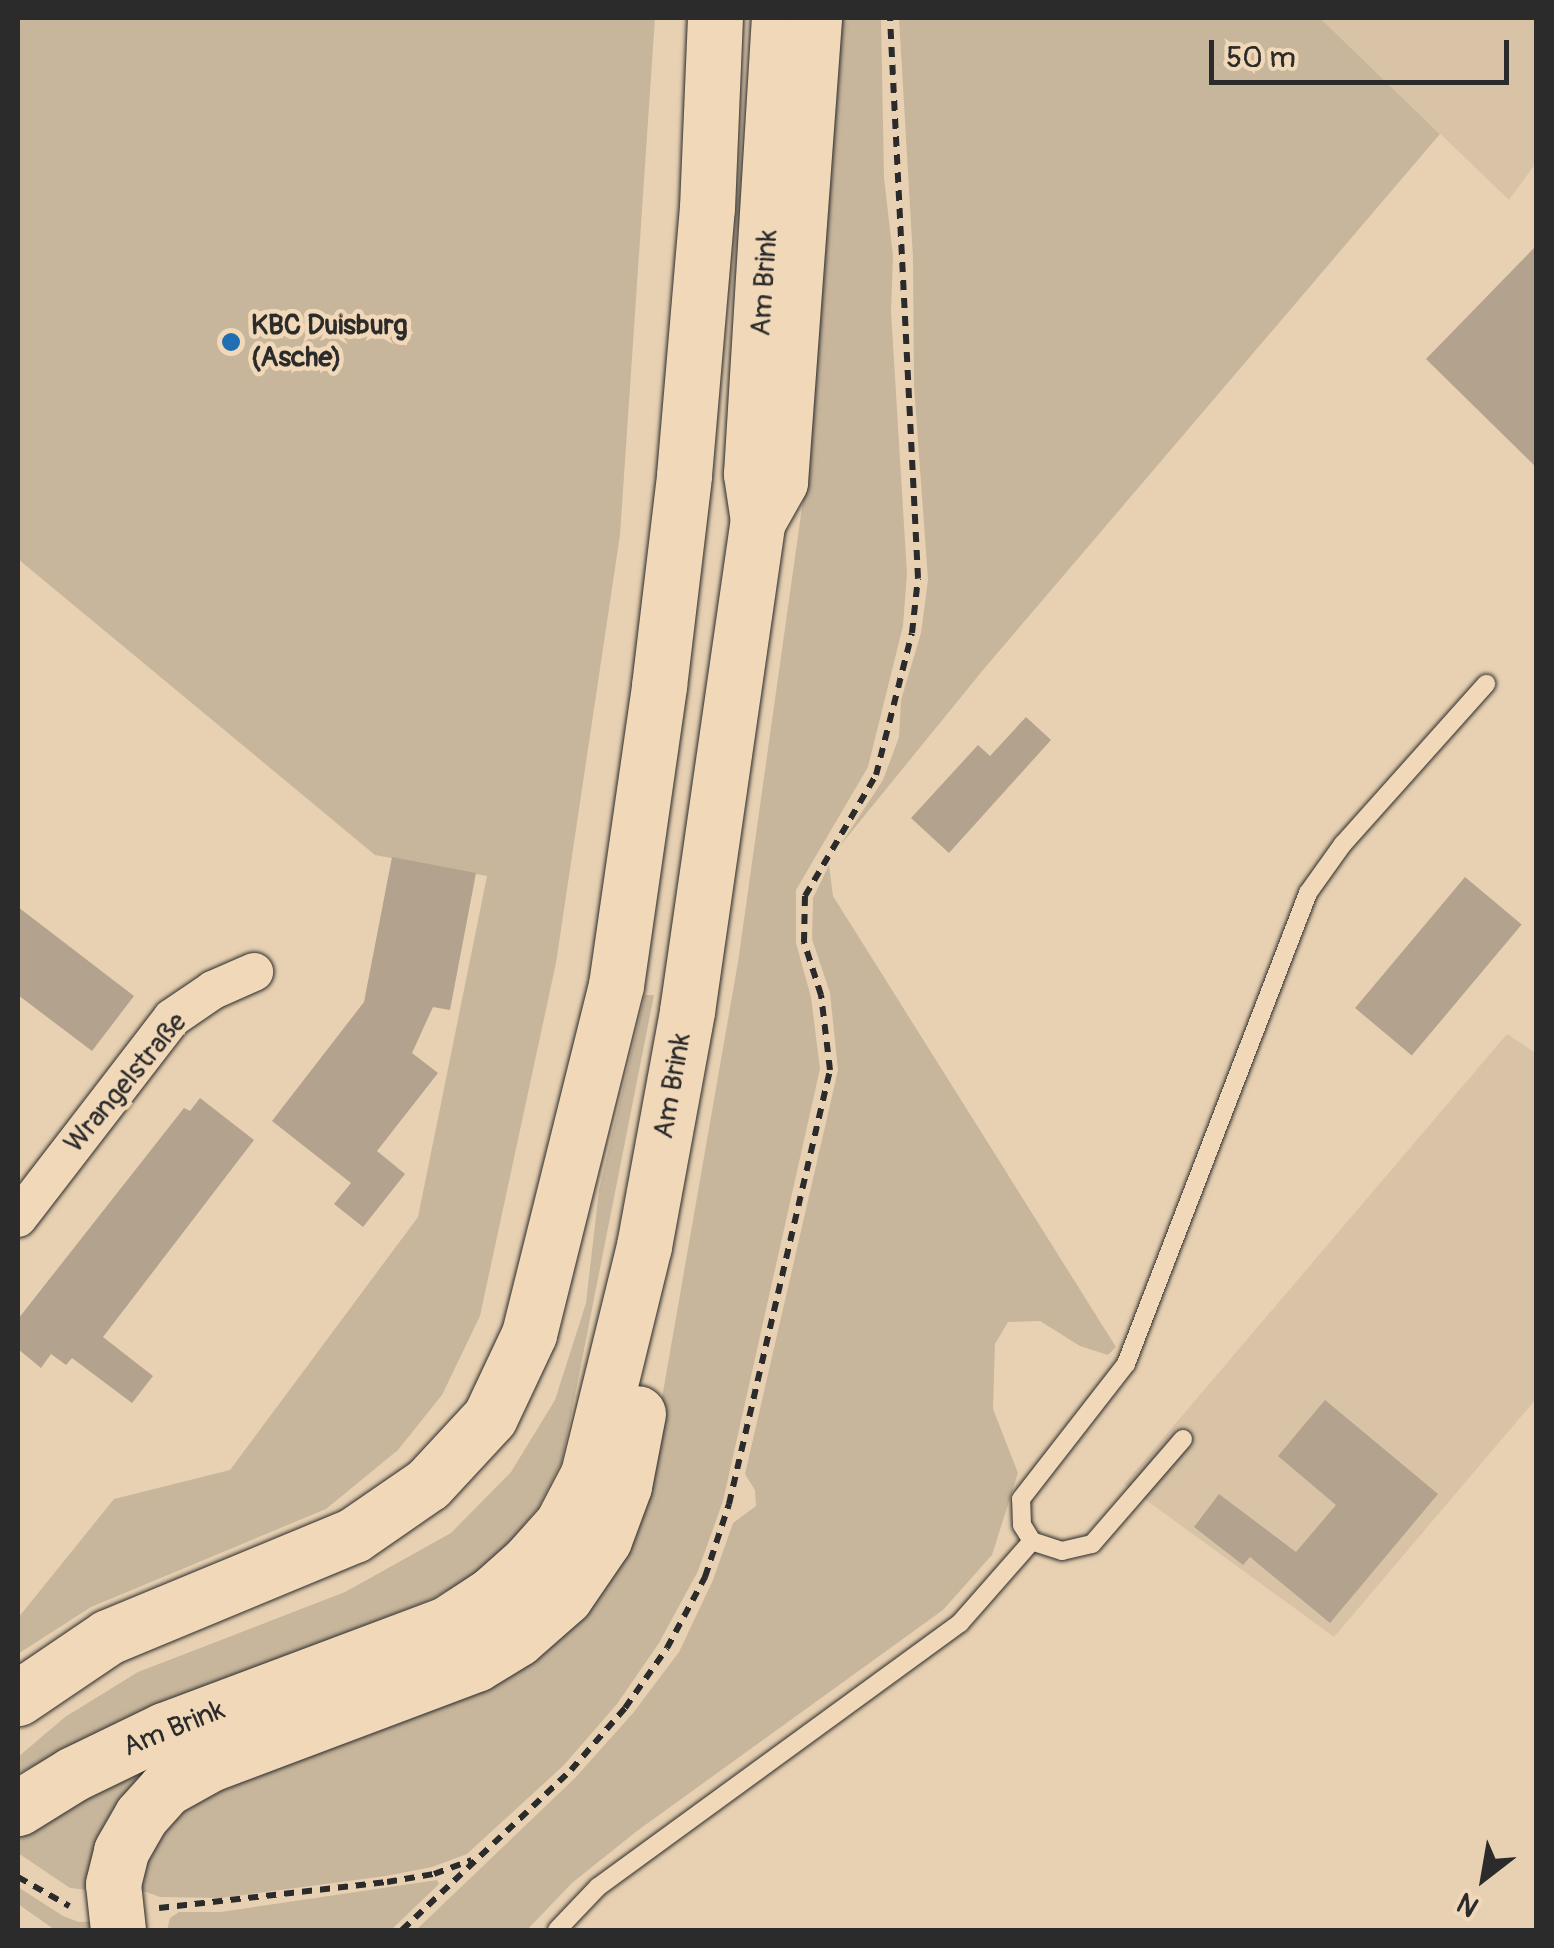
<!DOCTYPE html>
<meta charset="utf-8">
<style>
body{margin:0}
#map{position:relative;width:1554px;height:1948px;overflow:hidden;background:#e8d1b2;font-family:Pangolin,sans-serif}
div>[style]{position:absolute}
.built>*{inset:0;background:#d8c3a7}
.green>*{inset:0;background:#c8b69c}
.building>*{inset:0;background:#b3a28d;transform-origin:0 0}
.path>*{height:6px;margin-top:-3px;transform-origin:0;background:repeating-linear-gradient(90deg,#2b2b2b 0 10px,transparent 0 18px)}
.roads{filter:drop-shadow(0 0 2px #2b2b2b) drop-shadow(0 0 2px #2b2b2b)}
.service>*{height:18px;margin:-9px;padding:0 9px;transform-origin:9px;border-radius:9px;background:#f0d8b8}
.minor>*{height:38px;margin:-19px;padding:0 19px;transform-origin:19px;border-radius:19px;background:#f0d8b8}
.trunk>*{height:55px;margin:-27.5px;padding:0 27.5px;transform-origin:27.5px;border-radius:27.5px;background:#f0d8b8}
.motorway>*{height:55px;margin:-27.5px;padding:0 27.5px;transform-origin:27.5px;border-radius:27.5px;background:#f0d8b8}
.dots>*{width:28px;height:28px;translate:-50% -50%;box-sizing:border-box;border:5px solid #f0d8b8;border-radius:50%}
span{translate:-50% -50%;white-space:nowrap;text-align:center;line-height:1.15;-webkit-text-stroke:9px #f0d8b8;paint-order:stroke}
.street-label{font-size:28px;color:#2b2b2b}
.poi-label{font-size:28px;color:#2b2b2b;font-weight:700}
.left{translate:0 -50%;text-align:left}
.frame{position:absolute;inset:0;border:20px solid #2b2b2b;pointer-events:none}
.north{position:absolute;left:1434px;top:1828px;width:100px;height:100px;-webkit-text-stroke:8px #f0d8b8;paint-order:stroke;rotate:211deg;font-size:28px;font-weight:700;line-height:40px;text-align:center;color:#2b2b2b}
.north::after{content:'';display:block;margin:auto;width:35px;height:45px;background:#2b2b2b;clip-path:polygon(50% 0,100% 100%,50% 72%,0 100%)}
.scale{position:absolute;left:1209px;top:40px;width:300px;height:45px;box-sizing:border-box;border:5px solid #2b2b2b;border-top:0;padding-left:12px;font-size:30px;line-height:35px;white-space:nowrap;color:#2b2b2b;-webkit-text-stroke:8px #f0d8b8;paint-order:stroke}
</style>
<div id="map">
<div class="built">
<div style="clip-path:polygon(1320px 18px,1536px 18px,1536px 163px,1509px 200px)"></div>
<div style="clip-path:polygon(1507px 1034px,1536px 1053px,1536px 1399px,1334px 1637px,1124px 1484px)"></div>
</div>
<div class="green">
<div style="clip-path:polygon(18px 18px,655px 18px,620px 535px,556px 963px,480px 1316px,442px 1395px,398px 1450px,326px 1509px,91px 1607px,18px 1654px,18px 1618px,114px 1499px,230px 1470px,418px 1217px,487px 876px,375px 855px,18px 559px)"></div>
<div style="clip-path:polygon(828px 18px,881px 18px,884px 177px,893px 256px,891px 311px,907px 574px,903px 626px,868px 767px,796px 890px,796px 943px,811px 997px,820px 1069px,723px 1501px,698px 1571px,659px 1643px,617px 1704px,564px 1765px,467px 1854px,432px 1867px,386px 1876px,220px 1898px,160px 1897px,132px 1887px,153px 1828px,640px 1492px,663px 1392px,738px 962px,806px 479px)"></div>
<div style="clip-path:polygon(899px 18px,1320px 18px,1440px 134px,983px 670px,839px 847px,883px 780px,899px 737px,901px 700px,921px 633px,928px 580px,914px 386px,913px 258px)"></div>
<div style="clip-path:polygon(829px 865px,833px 896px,1116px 1347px,1108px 1355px,1080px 1346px,1040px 1321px,1008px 1322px,995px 1344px,993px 1409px,1018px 1473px,992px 1555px,943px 1610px,637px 1831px,572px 1883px,527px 1930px,416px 1930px,575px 1778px,633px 1713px,679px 1652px,713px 1580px,733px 1523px,756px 1506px,755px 1490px,745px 1474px,838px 1070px,830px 993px,812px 939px,813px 898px)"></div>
<div style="clip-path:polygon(645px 995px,654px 995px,562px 1461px,538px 1508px,507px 1546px,470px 1578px,428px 1601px,148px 1709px,19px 1773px,18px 1757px,65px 1717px,138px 1672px,345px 1592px,451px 1533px,511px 1472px,555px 1400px,586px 1303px,599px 1190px)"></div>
<div style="clip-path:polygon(252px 1733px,97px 1891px,70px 1888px,18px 1853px,18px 1838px,135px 1770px)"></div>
<div style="clip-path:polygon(437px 1880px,439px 1884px,391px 1930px,167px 1930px,170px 1918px,179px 1912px,221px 1912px)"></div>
<div style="clip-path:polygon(18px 1887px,63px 1916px,79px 1922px,101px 1921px,104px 1930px,55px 1930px,18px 1904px)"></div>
</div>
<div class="building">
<div style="clip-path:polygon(1536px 246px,1536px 467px,1426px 359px)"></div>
<div style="clip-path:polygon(1026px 717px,1051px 740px,949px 853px,911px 818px,978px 745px,990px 756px)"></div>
<div style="clip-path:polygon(392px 857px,476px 873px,450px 1010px,433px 1007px,412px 1053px,438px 1073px,377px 1151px,405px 1174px,363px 1227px,334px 1204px,351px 1183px,272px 1121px,364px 1002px)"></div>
<div style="left:1465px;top:877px;width:74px;height:171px;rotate:40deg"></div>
<div style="clip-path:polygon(18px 907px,134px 996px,92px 1051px,18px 995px)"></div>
<div style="clip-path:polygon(200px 1098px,254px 1140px,103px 1337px,153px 1376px,132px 1403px,72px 1358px,66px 1365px,51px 1354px,41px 1368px,18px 1349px,18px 1319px,184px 1108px,190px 1111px)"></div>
<div style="clip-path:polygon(1325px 1400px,1438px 1494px,1330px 1623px,1250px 1557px,1243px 1565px,1194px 1527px,1219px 1494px,1296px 1552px,1336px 1505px,1278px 1456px)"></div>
</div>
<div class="path">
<div style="left:18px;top:1877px;width:59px;rotate:29.6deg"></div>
<div style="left:159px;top:1908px;width:229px;rotate:-6.5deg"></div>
<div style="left:387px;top:1882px;width:48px;rotate:-9.7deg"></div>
<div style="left:434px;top:1874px;width:40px;rotate:-20.2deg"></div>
<div style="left:402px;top:1930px;width:233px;rotate:-43.4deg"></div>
<div style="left:571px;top:1770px;width:82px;rotate:-48.9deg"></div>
<div style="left:625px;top:1708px;width:73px;rotate:-55deg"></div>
<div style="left:667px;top:1648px;width:81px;rotate:-61.8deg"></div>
<div style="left:705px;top:1577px;width:77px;rotate:-71.8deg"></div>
<div style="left:729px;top:1504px;width:446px;rotate:-76.9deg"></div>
<div style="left:830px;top:1070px;width:76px;rotate:-96.8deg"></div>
<div style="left:821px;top:995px;width:56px;rotate:-107.8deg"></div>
<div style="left:804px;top:942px;width:46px;rotate:-88.8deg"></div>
<div style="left:805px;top:896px;width:140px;rotate:-59.6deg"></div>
<div style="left:876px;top:775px;width:146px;rotate:-75.8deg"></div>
<div style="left:912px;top:633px;width:55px;rotate:-83.8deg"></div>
<div style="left:918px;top:578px;width:561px;rotate:-92.86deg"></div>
</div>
<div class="roads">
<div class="service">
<div style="left:1183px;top:1439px;width:139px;rotate:130.9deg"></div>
<div style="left:1092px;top:1544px;width:31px;rotate:167deg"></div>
<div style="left:1062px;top:1551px;width:32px;rotate:-162deg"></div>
<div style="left:1032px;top:1541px;width:19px;rotate:-122deg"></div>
<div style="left:1022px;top:1525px;width:26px;rotate:-92deg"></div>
<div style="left:1021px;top:1499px;width:171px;rotate:-52.1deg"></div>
<div style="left:1126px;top:1364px;width:505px;rotate:-68.87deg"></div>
<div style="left:1308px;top:893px;width:60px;rotate:-54.5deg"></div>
<div style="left:1343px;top:844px;width:215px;rotate:-48.2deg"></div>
<div style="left:557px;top:1930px;width:59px;rotate:-46.4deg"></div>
<div style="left:598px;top:1887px;width:448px;rotate:-36.1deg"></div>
<div style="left:960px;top:1623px;width:109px;rotate:-48.7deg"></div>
</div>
<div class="minor">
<div style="left:18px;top:1218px;width:252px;rotate:-52.4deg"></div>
<div style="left:172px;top:1018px;width:50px;rotate:-34.3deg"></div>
<div style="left:213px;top:990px;width:45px;rotate:-23.7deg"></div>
</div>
<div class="trunk">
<div style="left:18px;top:1698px;width:109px;rotate:-34.1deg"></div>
<div style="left:108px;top:1637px;width:266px;rotate:-22.5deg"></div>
<div style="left:354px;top:1535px;width:90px;rotate:-34.6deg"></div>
<div style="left:428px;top:1484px;width:91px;rotate:-47.2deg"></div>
<div style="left:490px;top:1417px;width:92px;rotate:-64.8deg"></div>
<div style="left:529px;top:1334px;width:360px;rotate:-76deg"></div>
<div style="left:616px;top:985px;width:302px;rotate:-81.8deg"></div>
<div style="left:659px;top:686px;width:212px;rotate:-83.2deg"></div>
<div style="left:684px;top:475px;width:268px;rotate:-85.1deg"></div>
<div style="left:707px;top:208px;width:190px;rotate:-87.6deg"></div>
<div style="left:18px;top:1808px;width:65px;rotate:-31.7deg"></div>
<div style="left:73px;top:1774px;width:101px;rotate:-25.8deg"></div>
<div style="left:164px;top:1730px;width:303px;rotate:-20.6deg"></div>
<div style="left:448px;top:1623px;width:51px;rotate:-33.1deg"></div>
<div style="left:491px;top:1595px;width:50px;rotate:-41.7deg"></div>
<div style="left:528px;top:1562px;width:51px;rotate:-48.2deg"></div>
<div style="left:562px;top:1524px;width:56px;rotate:-62.5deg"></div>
<div style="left:588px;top:1474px;width:235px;rotate:-76.2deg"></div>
<div style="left:644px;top:1246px;width:239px;rotate:-79.6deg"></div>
<div style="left:687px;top:1011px;width:495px;rotate:-81.8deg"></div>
<div style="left:758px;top:521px;width:48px;rotate:-98.5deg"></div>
<div style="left:751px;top:474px;width:457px;rotate:-86.5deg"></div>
<div style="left:118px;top:1930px;width:46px;rotate:-96.2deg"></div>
<div style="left:113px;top:1884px;width:34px;rotate:-76deg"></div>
<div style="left:121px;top:1851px;width:40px;rotate:-60.3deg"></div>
<div style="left:141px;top:1816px;width:36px;rotate:-48deg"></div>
<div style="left:165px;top:1789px;width:51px;rotate:-29.1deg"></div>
<div style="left:210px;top:1764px;width:284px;rotate:-20.6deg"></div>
<div style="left:476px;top:1664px;width:48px;rotate:-31.4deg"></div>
<div style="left:517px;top:1639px;width:64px;rotate:-41.2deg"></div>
<div style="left:565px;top:1597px;width:69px;rotate:-55.6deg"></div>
<div style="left:604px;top:1540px;width:58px;rotate:-69.7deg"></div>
<div style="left:624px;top:1486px;width:74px;rotate:-79.1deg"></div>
</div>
<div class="motorway">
<div style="left:758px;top:521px;width:45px;rotate:-60.6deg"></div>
<div style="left:780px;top:482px;width:465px;rotate:-85.8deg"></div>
</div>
</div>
<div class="dots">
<div style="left:231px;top:342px;background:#1f6fb2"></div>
</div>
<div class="street-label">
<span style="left:765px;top:283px;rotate:-86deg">Am Brink</span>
<span style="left:126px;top:1083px;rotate:-50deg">Wrangelstraße</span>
<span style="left:673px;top:1086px;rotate:-80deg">Am Brink</span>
<span style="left:174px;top:1729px;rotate:-22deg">Am Brink</span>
</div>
<div class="poi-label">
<span class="left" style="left:251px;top:342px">KBC Duisburg<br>(Asche)</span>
</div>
<div class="frame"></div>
<div class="north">N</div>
<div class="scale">50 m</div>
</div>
